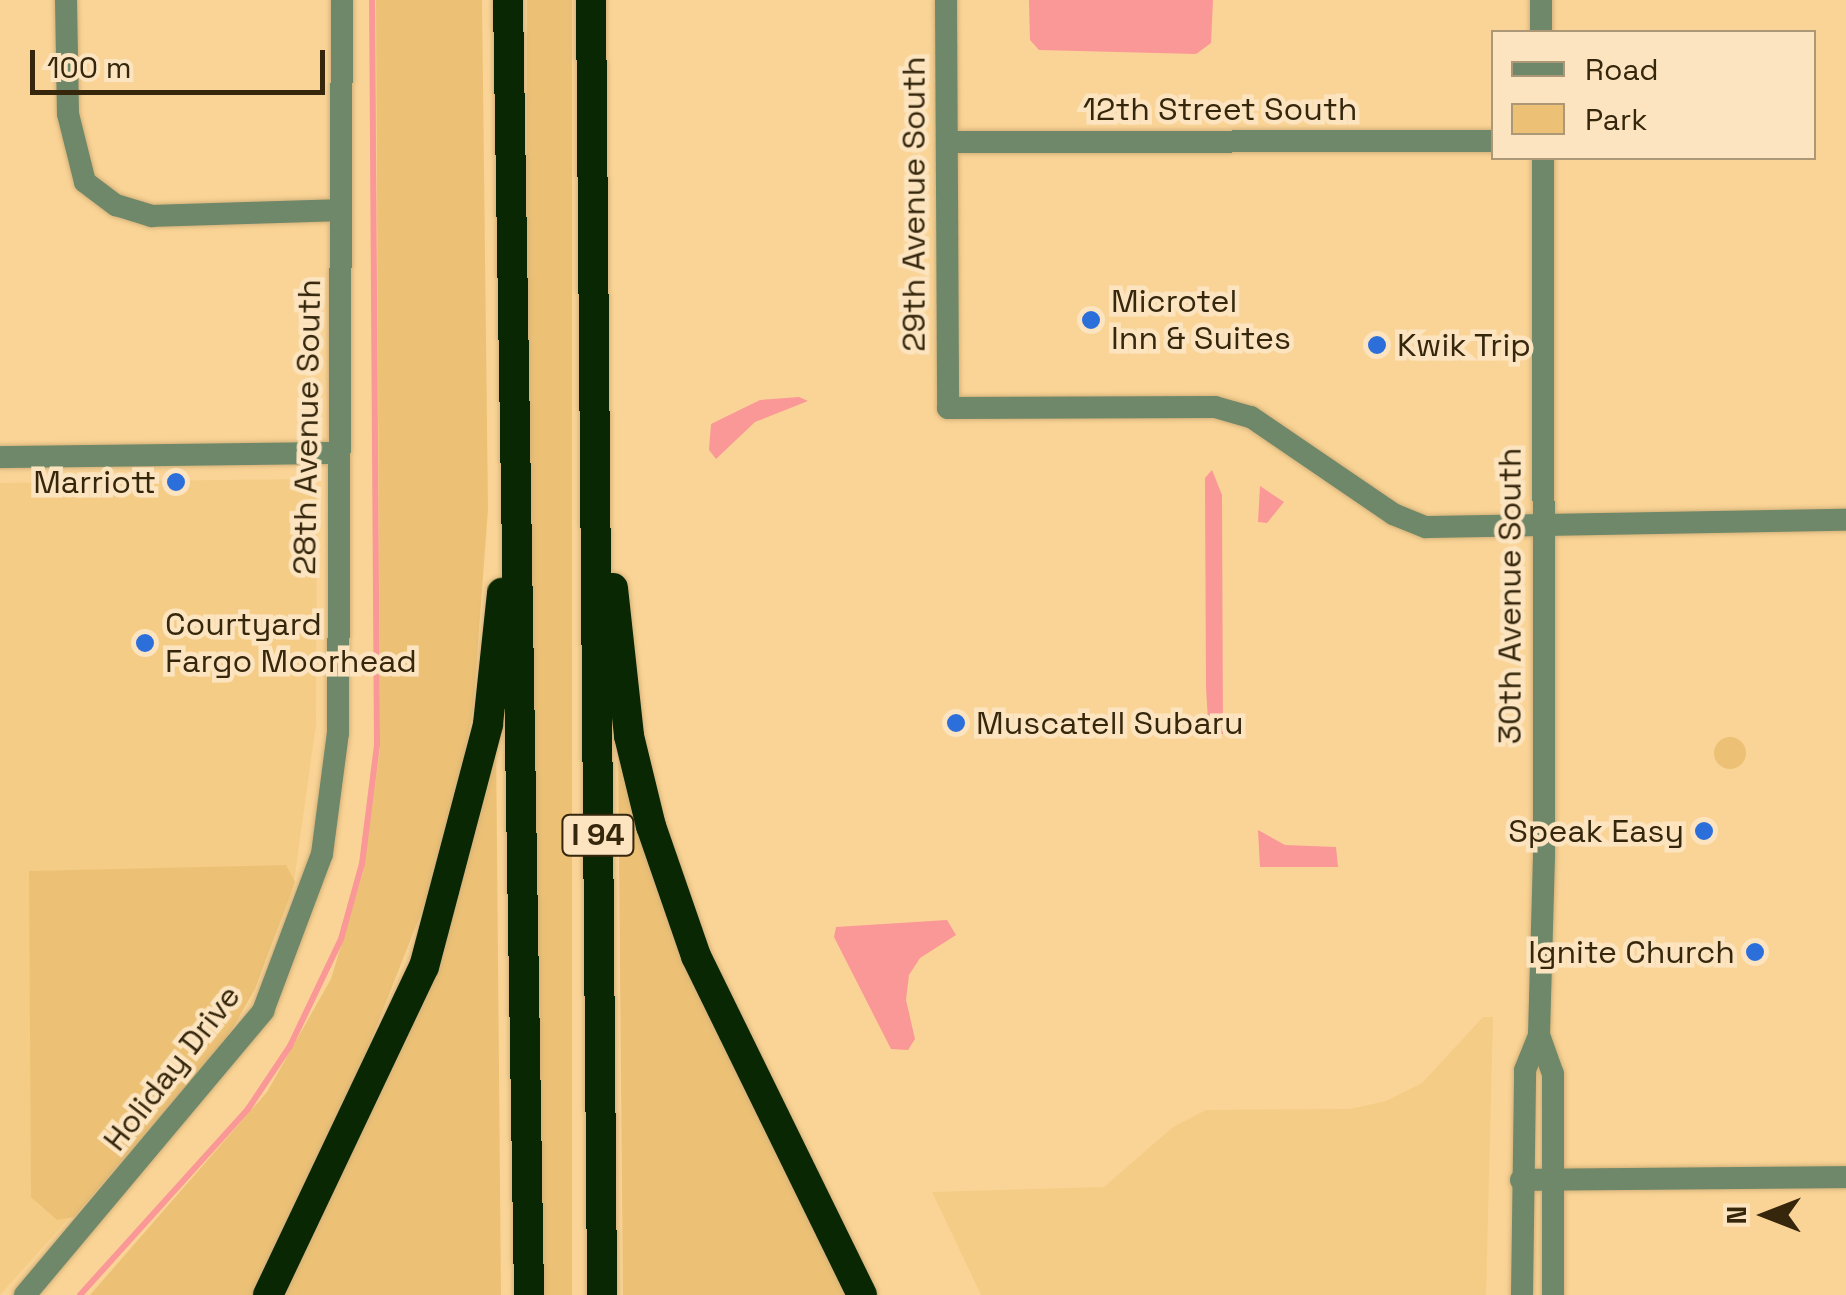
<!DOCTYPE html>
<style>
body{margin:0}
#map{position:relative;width:1846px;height:1295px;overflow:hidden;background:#fad496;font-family:"Space Grotesk",sans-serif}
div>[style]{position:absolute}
.built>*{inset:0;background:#f5cc85}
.green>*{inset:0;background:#ecc176;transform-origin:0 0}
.round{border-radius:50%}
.water>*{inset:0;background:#fa9797}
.stream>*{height:6px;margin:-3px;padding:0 3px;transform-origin:3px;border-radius:3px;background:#fa9797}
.roads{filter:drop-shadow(0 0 2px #d3b17a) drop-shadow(0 0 2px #d3b17a)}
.minor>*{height:22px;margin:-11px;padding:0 11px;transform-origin:11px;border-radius:11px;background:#6f8869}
.highway>*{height:30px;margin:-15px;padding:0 15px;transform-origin:15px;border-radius:15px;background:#092703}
.dots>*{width:28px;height:28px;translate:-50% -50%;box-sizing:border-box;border:5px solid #fbe4bf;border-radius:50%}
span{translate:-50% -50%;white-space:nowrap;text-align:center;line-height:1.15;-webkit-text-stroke:9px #fbe4bf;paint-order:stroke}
.shield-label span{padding:2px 8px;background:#fbe4bf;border:2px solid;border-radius:8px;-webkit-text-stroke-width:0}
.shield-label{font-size:30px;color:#35260c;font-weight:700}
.street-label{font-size:32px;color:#35260c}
.poi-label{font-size:32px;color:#35260c}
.left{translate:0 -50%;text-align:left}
.right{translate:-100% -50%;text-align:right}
.legend{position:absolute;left:1491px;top:30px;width:325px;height:130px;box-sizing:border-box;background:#fbe4bf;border:2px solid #ac9877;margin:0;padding:12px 18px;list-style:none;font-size:30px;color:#35260c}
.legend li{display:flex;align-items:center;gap:20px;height:50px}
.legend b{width:50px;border:2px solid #ac9877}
.north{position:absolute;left:1716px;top:1165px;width:100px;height:100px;-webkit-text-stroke:8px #fbe4bf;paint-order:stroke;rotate:270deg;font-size:28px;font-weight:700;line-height:40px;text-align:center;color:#35260c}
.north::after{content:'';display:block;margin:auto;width:35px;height:45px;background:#35260c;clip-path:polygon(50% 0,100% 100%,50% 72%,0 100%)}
.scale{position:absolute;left:30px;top:50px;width:295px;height:45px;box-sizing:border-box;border:5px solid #35260c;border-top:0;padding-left:12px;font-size:30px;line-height:35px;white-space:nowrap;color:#35260c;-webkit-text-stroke:8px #fbe4bf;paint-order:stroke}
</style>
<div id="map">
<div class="built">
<div style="clip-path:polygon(302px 479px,317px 497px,316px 724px,292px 896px,239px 1018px,217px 1053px,0 1295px,0 483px)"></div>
<div style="clip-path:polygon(1483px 1017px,1493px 1017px,1486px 1295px,981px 1295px,932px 1192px,1104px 1187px,1173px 1127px,1206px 1110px,1350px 1109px,1386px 1101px,1422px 1083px)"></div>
</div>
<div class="green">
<div style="clip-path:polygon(376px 0,482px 0,488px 509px,473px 711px,457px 795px,429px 893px,351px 1091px,251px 1295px,90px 1295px,267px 1092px,331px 979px,363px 873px,380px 749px)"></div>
<div style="left:527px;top:0;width:45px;height:1295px"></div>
<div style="clip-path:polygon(496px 736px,501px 1295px,280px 1295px,398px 1048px)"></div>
<div class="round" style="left:1714px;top:737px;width:32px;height:32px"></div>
<div style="clip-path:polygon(618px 740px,847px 1295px,623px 1295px)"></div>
<div style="clip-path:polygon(286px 865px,295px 882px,255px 989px,225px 1041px,74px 1217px,57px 1220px,31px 1197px,29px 871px)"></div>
</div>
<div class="water">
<div style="clip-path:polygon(1029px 0,1213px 0,1211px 43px,1196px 54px,1039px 50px,1030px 40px)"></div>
<div style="clip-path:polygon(799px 397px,808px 401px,755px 422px,716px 459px,709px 450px,711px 424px,760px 400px)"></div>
<div style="clip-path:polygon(1212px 470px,1222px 495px,1223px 734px,1214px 734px,1208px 721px,1206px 687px,1205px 478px)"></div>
<div style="clip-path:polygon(1260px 486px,1284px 502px,1267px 523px,1258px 522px)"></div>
<div style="clip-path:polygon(1258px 830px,1285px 845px,1336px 847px,1338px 867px,1260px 867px)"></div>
<div style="clip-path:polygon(947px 920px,956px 935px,920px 958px,909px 975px,906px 1000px,915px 1039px,908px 1050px,891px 1049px,834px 937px,836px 927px)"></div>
</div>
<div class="stream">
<div style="left:80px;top:1295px;width:251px;rotate:-47.9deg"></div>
<div style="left:248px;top:1109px;width:76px;rotate:-56.3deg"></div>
<div style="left:290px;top:1046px;width:119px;rotate:-64.5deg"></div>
<div style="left:341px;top:939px;width:78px;rotate:-74.4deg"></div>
<div style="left:362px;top:864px;width:120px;rotate:-82.8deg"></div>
<div style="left:377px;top:745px;width:745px;rotate:-90.38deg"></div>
</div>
<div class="roads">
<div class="minor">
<div style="left:66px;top:0;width:114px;rotate:89deg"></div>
<div style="left:68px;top:114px;width:70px;rotate:76deg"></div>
<div style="left:85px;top:182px;width:39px;rotate:37deg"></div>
<div style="left:116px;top:205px;width:38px;rotate:17deg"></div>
<div style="left:152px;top:216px;width:189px;rotate:-1.8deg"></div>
<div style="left:946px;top:0;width:408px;rotate:89.7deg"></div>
<div style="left:948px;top:408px;width:267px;rotate:-0.2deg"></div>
<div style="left:1215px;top:407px;width:37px;rotate:16deg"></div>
<div style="left:1251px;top:417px;width:172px;rotate:34.3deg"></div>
<div style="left:1393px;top:514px;width:35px;rotate:22deg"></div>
<div style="left:1426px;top:527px;width:420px;rotate:-1deg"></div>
<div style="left:1541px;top:0;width:32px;rotate:90deg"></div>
<div style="left:947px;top:142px;width:547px;rotate:-0.1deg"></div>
<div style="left:0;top:457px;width:337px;rotate:-0.7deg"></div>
<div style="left:1539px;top:1035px;width:41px;rotate:70.3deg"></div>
<div style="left:1553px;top:1074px;width:221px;rotate:90deg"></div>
<div style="left:1521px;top:1180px;width:325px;rotate:-0.5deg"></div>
<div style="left:25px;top:1295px;width:371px;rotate:-50deg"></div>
<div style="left:263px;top:1011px;width:168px;rotate:-69.4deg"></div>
<div style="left:322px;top:854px;width:122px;rotate:-82.5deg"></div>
<div style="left:338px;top:733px;width:733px;rotate:-89.69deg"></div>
<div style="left:1522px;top:1295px;width:225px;rotate:-89.2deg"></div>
<div style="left:1525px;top:1070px;width:38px;rotate:-68deg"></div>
<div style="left:1539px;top:1035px;width:182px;rotate:-88.4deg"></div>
<div style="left:1544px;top:853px;width:695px;rotate:-90.08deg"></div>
</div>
<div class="highway">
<div style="left:508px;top:0;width:1295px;rotate:89.07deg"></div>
<div style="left:591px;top:0;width:1295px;rotate:89.51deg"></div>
<div style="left:613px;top:588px;width:149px;rotate:83.8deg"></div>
<div style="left:629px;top:736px;width:93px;rotate:76.3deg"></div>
<div style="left:651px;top:826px;width:138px;rotate:70.9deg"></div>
<div style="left:696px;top:956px;width:377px;rotate:63.9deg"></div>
<div style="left:268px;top:1295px;width:363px;rotate:-64.6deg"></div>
<div style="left:424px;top:967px;width:251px;rotate:-75.2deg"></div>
<div style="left:488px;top:724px;width:132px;rotate:-83.9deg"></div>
</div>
</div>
<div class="dots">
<div style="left:1091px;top:320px;background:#2c6fdb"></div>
<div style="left:1377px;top:345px;background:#2c6fdb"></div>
<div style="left:176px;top:482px;background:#2c6fdb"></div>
<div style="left:145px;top:643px;background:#2c6fdb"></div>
<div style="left:956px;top:723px;background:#2c6fdb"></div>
<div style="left:1704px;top:831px;background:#2c6fdb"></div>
<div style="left:1755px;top:952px;background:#2c6fdb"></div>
</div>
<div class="shield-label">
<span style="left:598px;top:835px">I 94</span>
</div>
<div class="street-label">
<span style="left:1220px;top:109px">12th Street South</span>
<span style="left:914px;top:204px;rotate:-90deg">29th Avenue South</span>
<span style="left:307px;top:427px;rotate:-89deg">28th Avenue South</span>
<span style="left:1510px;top:596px;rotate:-90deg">30th Avenue South</span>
<span style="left:172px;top:1068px;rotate:-52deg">Holiday Drive</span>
</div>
<div class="poi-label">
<span class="left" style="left:1111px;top:320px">Microtel<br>Inn &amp; Suites</span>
<span class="left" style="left:1397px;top:345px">Kwik Trip</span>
<span class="right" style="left:156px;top:482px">Marriott</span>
<span class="left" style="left:165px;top:643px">Courtyard<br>Fargo Moorhead</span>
<span class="left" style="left:976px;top:723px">Muscatell Subaru</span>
<span class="right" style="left:1684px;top:831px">Speak Easy</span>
<span class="right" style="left:1735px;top:952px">Ignite Church</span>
</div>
<ul class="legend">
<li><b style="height:12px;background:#6f8869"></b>Road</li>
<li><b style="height:28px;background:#ecc176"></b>Park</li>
</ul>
<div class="north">N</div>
<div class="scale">100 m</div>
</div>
